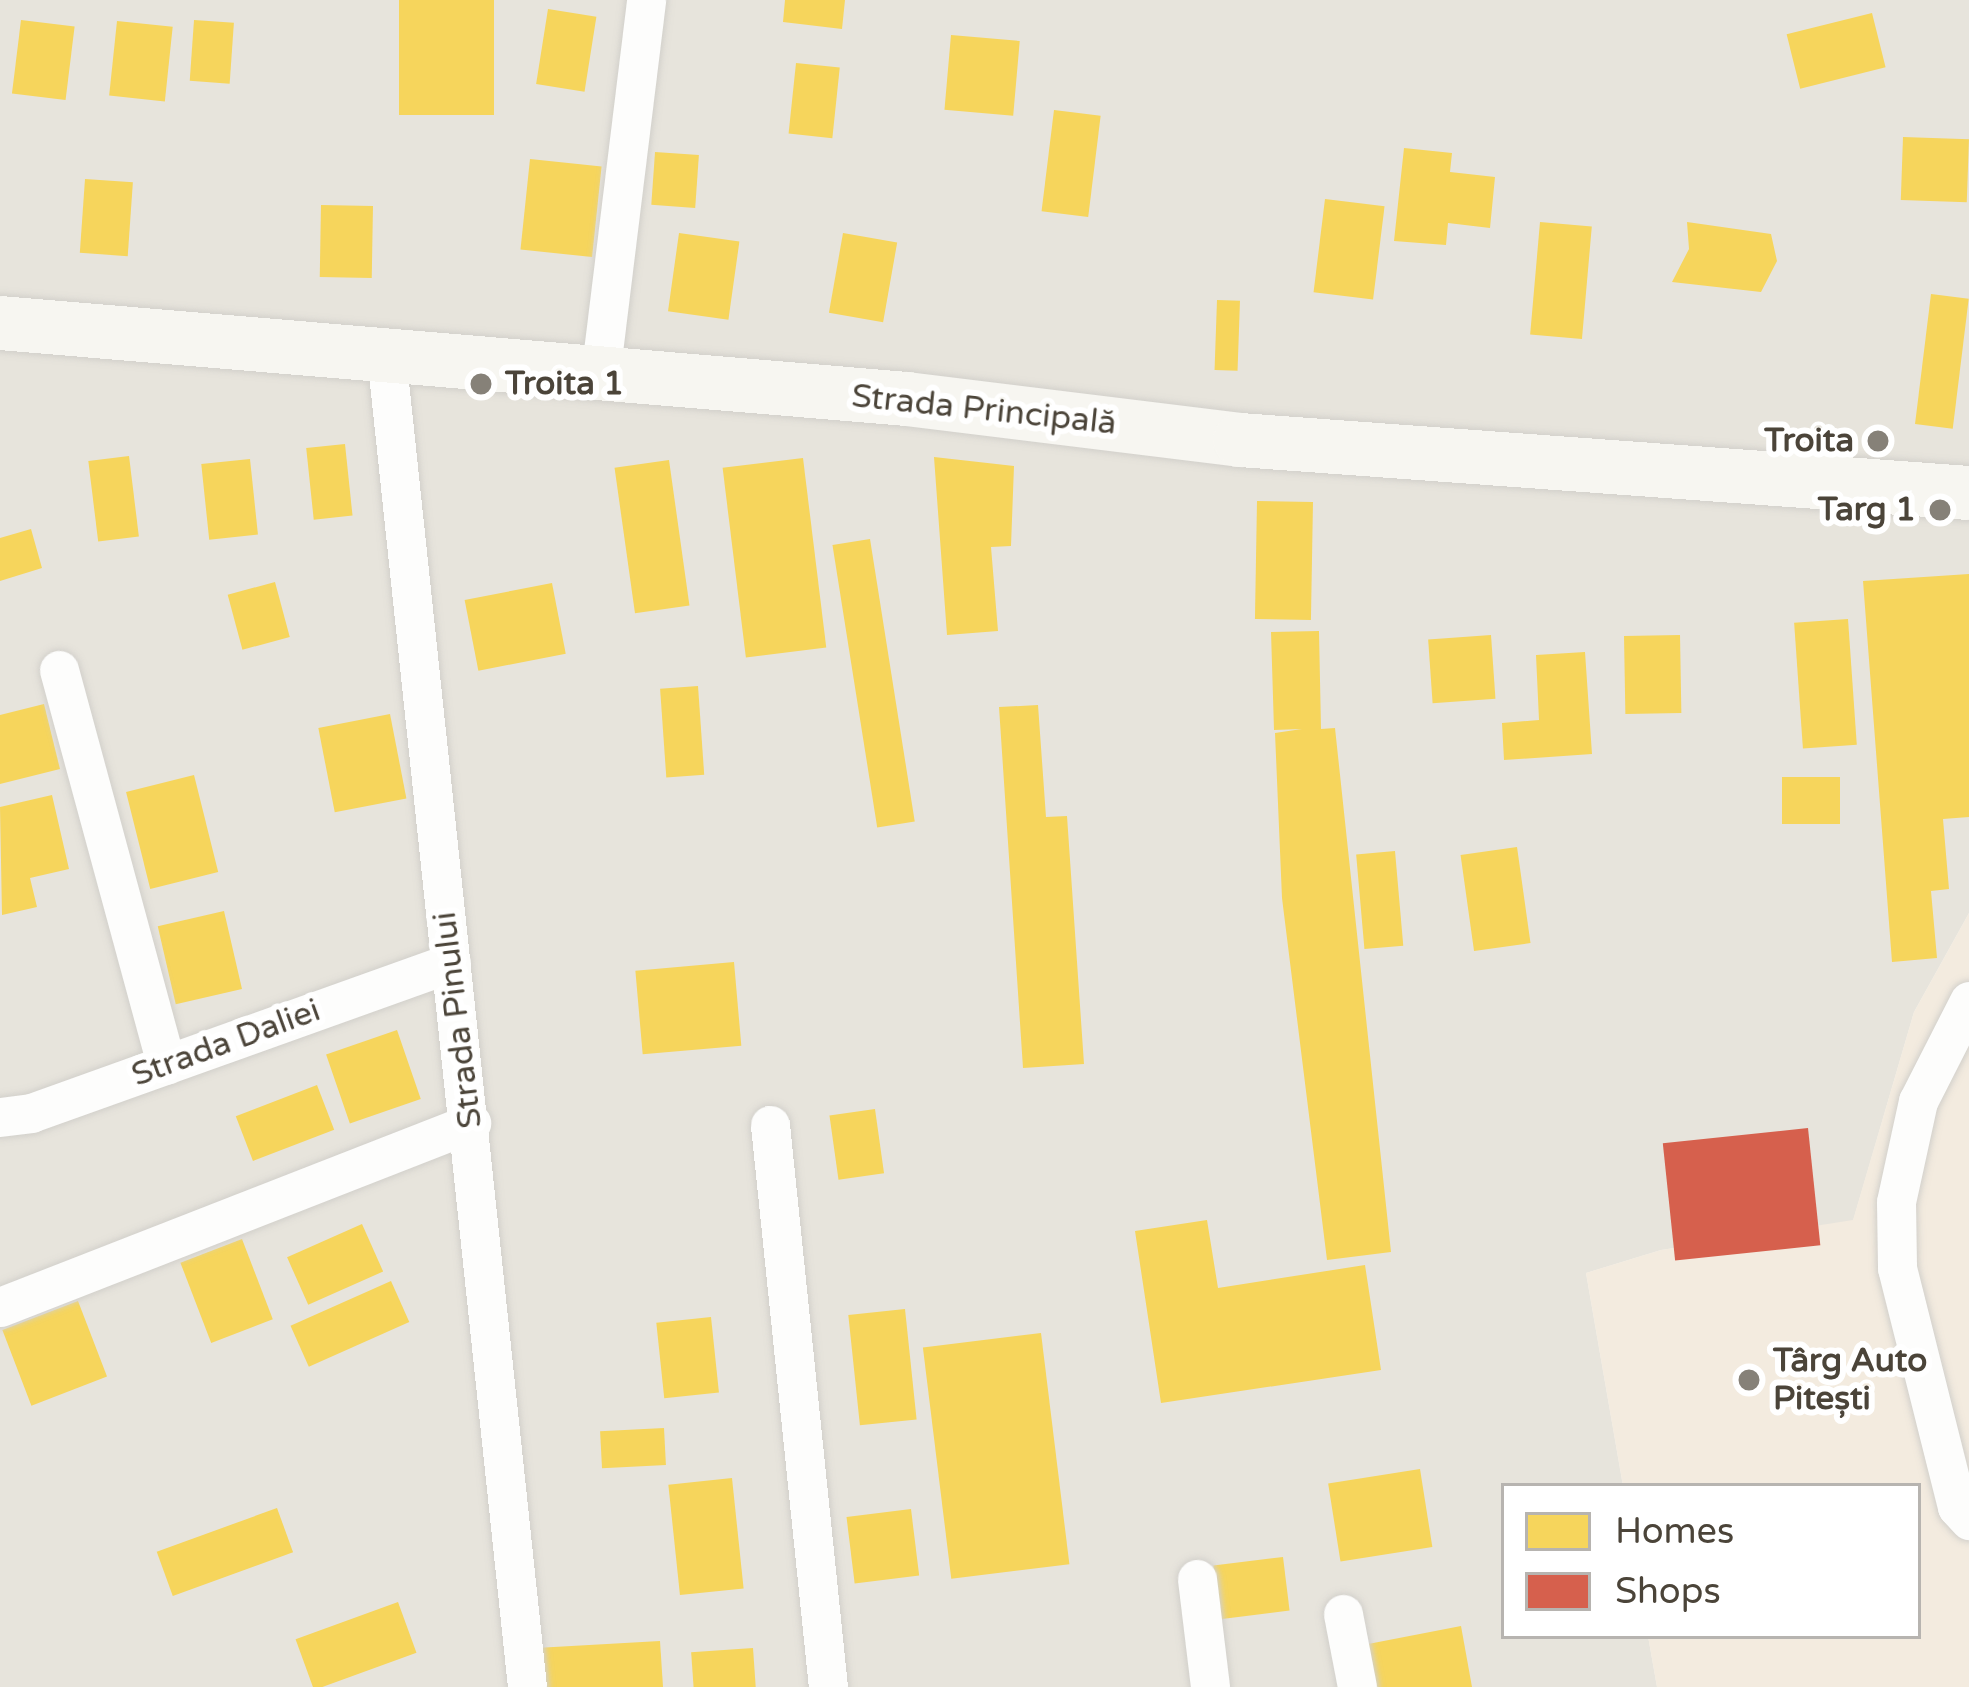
<!DOCTYPE html>
<meta charset="utf-8">
<style>
body{margin:0}
#map{position:relative;width:1969px;height:1687px;overflow:hidden;background:#f4f2ee;font-family:"Varela Round",sans-serif}
div>[style]{position:absolute}
.residential>*{inset:0;background:#e7e4dc}
.commercial>*{inset:0;background:#f3ebdf}
.homes>*{inset:0;background:#f6d55c;transform-origin:0 0}
.shops>*{inset:0;background:#d6604d;transform-origin:0 0}
.roads{filter:drop-shadow(0 0 3px #d2d0cb) drop-shadow(0 0 3px #d2d0cb)}
.street>*{height:39px;margin:-19.5px;padding:0 19.5px;transform-origin:19.5px;border-radius:19.5px;background:#fdfdfc}
.secondary>*{height:54px;margin:-27px;padding:0 27px;transform-origin:27px;border-radius:27px;background:#f7f6f1}
.dots>*{width:33px;height:33px;translate:-50% -50%;box-sizing:border-box;border:6px solid #fff;border-radius:50%}
span{translate:-50% -50%;white-space:nowrap;text-align:center;line-height:1.15;-webkit-text-stroke:12px #fff;paint-order:stroke}
.poi-label{font-size:33px;color:#4b4439;font-weight:700}
.left{translate:0 -50%;text-align:left}
.right{translate:-100% -50%;text-align:right}
.street-label{font-size:33px;color:#4b4439}
.legend{position:absolute;left:1501px;top:1483px;width:420px;height:156px;box-sizing:border-box;background:#fff;border:3px solid #b7b4b0;margin:0;padding:15px 21px;list-style:none;font-size:36px;color:#4b4439}
.legend li{display:flex;align-items:center;gap:24px;height:60px}
.legend b{width:60px;border:3px solid #b7b4b0}
</style>
<div id="map">
<div class="residential">
<div style="clip-path:polygon(0 0,1969px 0,1969px 913px,1914px 1012px,1853px 1221px,1661px 1250px,1586px 1273px,1623px 1486px,1504px 1486px,1504px 1636px,1648px 1636px,1657px 1687px,0 1687px)"></div>
</div>
<div class="commercial">
<div style="clip-path:polygon(1969px 913px,1969px 1687px,1657px 1687px,1648px 1636px,1918px 1636px,1918px 1486px,1623px 1486px,1586px 1273px,1661px 1250px,1853px 1220px,1914px 1012px)"></div>
</div>
<div class="homes">
<div style="left:399px;top:0;width:95px;height:115px"></div>
<div style="clip-path:polygon(785px 0,845px 0,842px 29px,783px 22px)"></div>
<div style="left:548px;top:9px;width:49px;height:76px;rotate:9deg"></div>
<div style="left:1872px;top:13px;width:56px;height:88px;rotate:76deg"></div>
<div style="left:21px;top:20px;width:54px;height:74px;rotate:7deg"></div>
<div style="left:194px;top:20px;width:40px;height:61px;rotate:4deg"></div>
<div style="left:117px;top:21px;width:56px;height:75px;rotate:6deg"></div>
<div style="left:951px;top:35px;width:69px;height:75px;rotate:5deg"></div>
<div style="left:796px;top:63px;width:44px;height:71px;rotate:6deg"></div>
<div style="left:1054px;top:110px;width:47px;height:102px;rotate:7deg"></div>
<div style="left:1903px;top:137px;width:66px;height:63px;rotate:2deg"></div>
<div style="clip-path:polygon(1404px 148px,1452px 153px,1450px 172px,1495px 177px,1490px 228px,1448px 223px,1446px 245px,1394px 241px)"></div>
<div style="left:655px;top:152px;width:44px;height:53px;rotate:4deg"></div>
<div style="left:530px;top:159px;width:72px;height:91px;rotate:6deg"></div>
<div style="left:85px;top:179px;width:48px;height:74px;rotate:4deg"></div>
<div style="left:1325px;top:199px;width:60px;height:94px;rotate:7deg"></div>
<div style="left:321px;top:205px;width:52px;height:72px;rotate:1deg"></div>
<div style="left:1540px;top:222px;width:52px;height:113px;rotate:5deg"></div>
<div style="clip-path:polygon(1687px 222px,1771px 234px,1777px 261px,1761px 292px,1672px 282px,1689px 249px)"></div>
<div style="left:679px;top:233px;width:61px;height:79px;rotate:8deg"></div>
<div style="left:843px;top:233px;width:55px;height:81px;rotate:10deg"></div>
<div style="left:1931px;top:294px;width:38px;height:131px;rotate:7deg"></div>
<div style="left:1217px;top:300px;width:23px;height:70px;rotate:2deg"></div>
<div style="left:345px;top:444px;width:72px;height:39px;rotate:84deg"></div>
<div style="left:129px;top:456px;width:81px;height:41px;rotate:83deg"></div>
<div style="clip-path:polygon(934px 457px,1014px 466px,1011px 546px,991px 547px,998px 631px,947px 635px)"></div>
<div style="left:803px;top:458px;width:191px;height:81px;rotate:83deg"></div>
<div style="left:250px;top:459px;width:76px;height:49px;rotate:84deg"></div>
<div style="left:669px;top:460px;width:147px;height:55px;rotate:82deg"></div>
<div style="left:1257px;top:501px;width:56px;height:118px;rotate:1deg"></div>
<div style="clip-path:polygon(31px 529px,42px 568px,0 581px,0 538px)"></div>
<div style="left:870px;top:539px;width:286px;height:38px;rotate:81deg"></div>
<div style="clip-path:polygon(1969px 574px,1969px 817px,1943px 819px,1949px 889px,1931px 891px,1937px 958px,1892px 962px,1863px 581px)"></div>
<div style="left:275px;top:582px;width:57px;height:49px;rotate:75deg"></div>
<div style="left:552px;top:583px;width:72px;height:89px;rotate:79deg"></div>
<div style="left:1848px;top:619px;width:126px;height:54px;rotate:86deg"></div>
<div style="clip-path:polygon(1319px 631px,1321px 729px,1335px 728px,1391px 1252px,1327px 1260px,1282px 898px,1275px 733px,1302px 729px,1274px 730px,1271px 632px)"></div>
<div style="left:1491px;top:635px;width:64px;height:63px;rotate:86deg"></div>
<div style="left:1680px;top:635px;width:78px;height:56px;rotate:89deg"></div>
<div style="clip-path:polygon(1585px 652px,1592px 754px,1504px 760px,1502px 723px,1539px 720px,1536px 655px)"></div>
<div style="left:698px;top:686px;width:89px;height:38px;rotate:86deg"></div>
<div style="clip-path:polygon(44px 704px,60px 769px,0 784px,0 715px)"></div>
<div style="clip-path:polygon(1038px 705px,1046px 817px,1067px 816px,1084px 1064px,1023px 1068px,999px 707px)"></div>
<div style="left:390px;top:714px;width:86px;height:73px;rotate:79deg"></div>
<div style="left:194px;top:775px;width:100px;height:70px;rotate:76deg"></div>
<div style="left:1840px;top:777px;width:47px;height:58px;rotate:90deg"></div>
<div style="clip-path:polygon(52px 795px,69px 869px,30px 878px,37px 907px,2px 915px,0 807px)"></div>
<div style="left:1517px;top:847px;width:97px;height:57px;rotate:82deg"></div>
<div style="left:1395px;top:851px;width:95px;height:39px;rotate:85deg"></div>
<div style="left:224px;top:911px;width:80px;height:68px;rotate:77deg"></div>
<div style="left:734px;top:962px;width:84px;height:99px;rotate:85deg"></div>
<div style="left:397px;top:1030px;width:73px;height:75px;rotate:71deg"></div>
<div style="left:317px;top:1085px;width:48px;height:87px;rotate:69deg"></div>
<div style="left:875px;top:1109px;width:65px;height:46px;rotate:82deg"></div>
<div style="clip-path:polygon(1207px 1220px,1218px 1288px,1365px 1265px,1381px 1370px,1161px 1403px,1135px 1231px)"></div>
<div style="left:362px;top:1224px;width:52px;height:82px;rotate:66deg"></div>
<div style="left:242px;top:1239px;width:86px;height:66px;rotate:69deg"></div>
<div style="left:391px;top:1281px;width:45px;height:110px;rotate:66deg"></div>
<div style="left:78px;top:1301px;width:81px;height:81px;rotate:69deg"></div>
<div style="left:905px;top:1309px;width:111px;height:57px;rotate:84deg"></div>
<div style="left:711px;top:1317px;width:76px;height:55px;rotate:84deg"></div>
<div style="left:1041px;top:1333px;width:233px;height:119px;rotate:83deg"></div>
<div style="left:664px;top:1428px;width:37px;height:64px;rotate:87deg"></div>
<div style="left:1420px;top:1469px;width:79px;height:93px;rotate:81deg"></div>
<div style="left:732px;top:1478px;width:111px;height:64px;rotate:84deg"></div>
<div style="left:277px;top:1508px;width:47px;height:128px;rotate:70deg"></div>
<div style="left:911px;top:1509px;width:67px;height:65px;rotate:83deg"></div>
<div style="left:1283px;top:1557px;width:54px;height:70px;rotate:83deg"></div>
<div style="left:398px;top:1602px;width:54px;height:109px;rotate:70deg"></div>
<div style="clip-path:polygon(1461px 1626px,1472px 1687px,1371px 1687px,1363px 1645px)"></div>
<div style="clip-path:polygon(660px 1641px,663px 1687px,539px 1687px,536px 1648px)"></div>
<div style="left:753px;top:1648px;width:39px;height:62px;rotate:86deg"></div>
</div>
<div class="shops">
<div style="left:1808px;top:1128px;width:118px;height:146px;rotate:84deg"></div>
</div>
<div class="roads">
<div class="street">
<div style="left:386px;top:354px;width:1340px;rotate:83.96deg"></div>
<div style="left:600px;top:376px;width:379px;rotate:-83deg"></div>
<div style="left:59px;top:670px;width:409px;rotate:74.8deg"></div>
<div style="left:1969px;top:1001px;width:112px;rotate:117deg"></div>
<div style="left:1918px;top:1101px;width:103px;rotate:102.3deg"></div>
<div style="left:1896px;top:1202px;width:66px;rotate:89.1deg"></div>
<div style="left:1897px;top:1268px;width:246px;rotate:75.9deg"></div>
<div style="left:1957px;top:1507px;width:18px;rotate:47deg"></div>
<div style="left:0;top:1117px;width:31px;rotate:-7deg"></div>
<div style="left:31px;top:1113px;width:446px;rotate:-19.7deg"></div>
<div style="left:770px;top:1125px;width:565px;rotate:84.11deg"></div>
<div style="left:0;top:1307px;width:506px;rotate:-21.34deg"></div>
<div style="left:1197px;top:1579px;width:109px;rotate:83.1deg"></div>
<div style="left:1343px;top:1614px;width:74px;rotate:79.1deg"></div>
</div>
<div class="secondary">
<div style="left:0;top:323px;width:910px;rotate:4.79deg"></div>
<div style="left:907px;top:399px;width:336px;rotate:7deg"></div>
<div style="left:1240px;top:440px;width:731px;rotate:4.16deg"></div>
</div>
</div>
<div class="dots">
<div style="left:481px;top:384px;background:#868178"></div>
<div style="left:1878px;top:441px;background:#868178"></div>
<div style="left:1940px;top:510px;background:#868178"></div>
<div style="left:1749px;top:1380px;background:#868178"></div>
</div>
<div class="poi-label">
<span class="left" style="left:505px;top:384px">Troita 1</span>
<span class="right" style="left:1854px;top:441px">Troita</span>
<span class="right" style="left:1916px;top:510px">Targ 1</span>
<span class="left" style="left:1773px;top:1380px">Târg Auto<br>Pitești</span>
</div>
<div class="street-label">
<span style="left:984px;top:410px;rotate:6deg">Strada Principală</span>
<span style="left:458px;top:1020px;rotate:-97deg">Strada Pinului</span>
<span style="left:226px;top:1043px;rotate:-20deg">Strada Daliei</span>
</div>
<ul class="legend">
<li><b style="height:33px;background:#f6d55c"></b>Homes</li>
<li><b style="height:33px;background:#d6604d"></b>Shops</li>
</ul>
</div>
